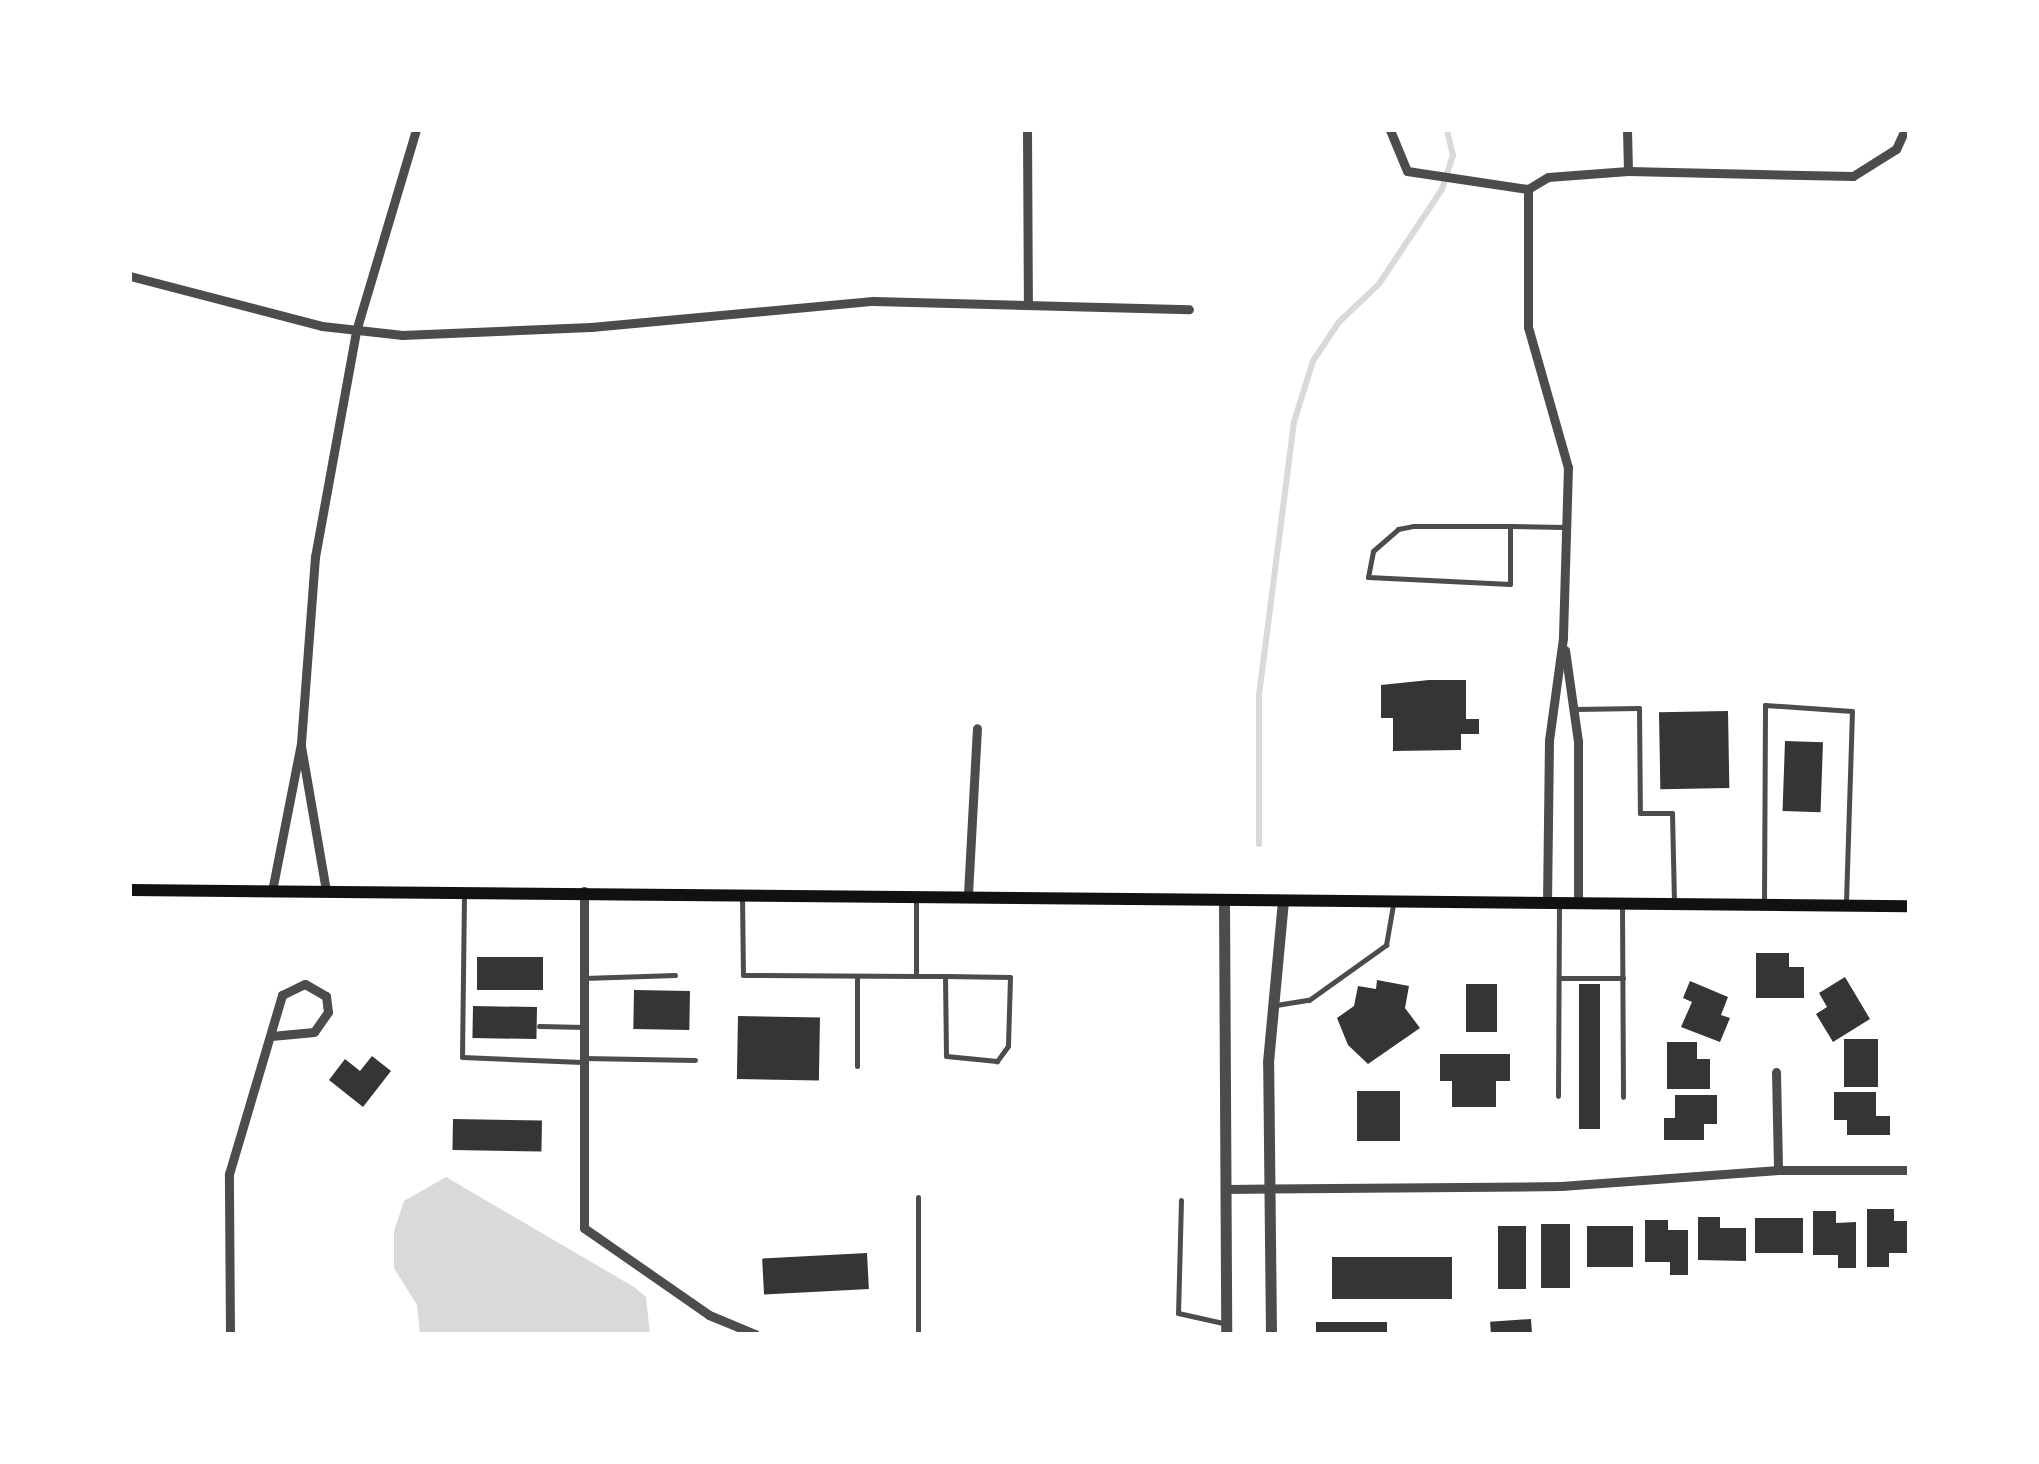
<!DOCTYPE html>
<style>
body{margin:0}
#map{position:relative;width:2039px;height:1464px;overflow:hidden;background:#fff;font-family:Karla,sans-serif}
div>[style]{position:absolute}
.water>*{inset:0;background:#d9d9d9}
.stream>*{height:6px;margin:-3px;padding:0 3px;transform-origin:3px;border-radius:3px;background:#d9d9d9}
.building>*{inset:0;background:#353535;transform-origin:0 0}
.service>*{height:5px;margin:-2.5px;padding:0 2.5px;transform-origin:2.5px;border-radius:2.5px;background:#4c4c4c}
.minor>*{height:9px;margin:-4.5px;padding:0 4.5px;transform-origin:4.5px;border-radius:4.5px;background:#4c4c4c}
.tertiary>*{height:11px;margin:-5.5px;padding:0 5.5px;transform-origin:5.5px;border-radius:5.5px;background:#4c4c4c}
.secondary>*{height:12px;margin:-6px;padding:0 6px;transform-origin:6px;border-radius:6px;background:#111}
span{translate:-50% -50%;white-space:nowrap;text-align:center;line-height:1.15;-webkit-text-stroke:8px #fff;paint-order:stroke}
.frame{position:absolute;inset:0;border:132px solid #fff;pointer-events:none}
</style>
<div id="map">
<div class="water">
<div style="clip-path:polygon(446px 1177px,634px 1287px,646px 1297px,650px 1334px,420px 1334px,417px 1305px,394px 1268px,394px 1231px,404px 1201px)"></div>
</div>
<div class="stream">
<div style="left:1259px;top:844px;width:149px;rotate:-90deg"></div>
<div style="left:1259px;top:695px;width:275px;rotate:-82.7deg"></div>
<div style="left:1294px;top:422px;width:64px;rotate:-72.7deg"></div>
<div style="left:1313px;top:361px;width:47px;rotate:-56.3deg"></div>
<div style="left:1339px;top:322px;width:55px;rotate:-43.5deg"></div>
<div style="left:1379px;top:284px;width:114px;rotate:-56.4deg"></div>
<div style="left:1442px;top:189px;width:35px;rotate:-72deg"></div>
<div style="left:1453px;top:156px;width:27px;rotate:-103deg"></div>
</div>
<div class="building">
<div style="clip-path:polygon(1429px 680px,1466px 680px,1466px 719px,1479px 719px,1479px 734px,1461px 734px,1461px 750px,1393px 751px,1393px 718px,1381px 718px,1381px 685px)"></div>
<div style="left:1728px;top:711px;width:77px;height:69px;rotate:89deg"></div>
<div style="left:1785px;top:741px;width:38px;height:70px;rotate:2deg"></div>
<div style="clip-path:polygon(1756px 953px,1789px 953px,1789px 967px,1804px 967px,1804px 998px,1756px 998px)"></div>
<div style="left:477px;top:957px;width:66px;height:33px"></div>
<div style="clip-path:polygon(1845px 977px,1870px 1019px,1833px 1042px,1816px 1014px,1827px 1007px,1819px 993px)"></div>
<div style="clip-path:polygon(1377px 980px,1409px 986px,1405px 1008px,1420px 1028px,1368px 1064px,1348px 1045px,1337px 1018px,1354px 1006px,1358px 986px,1376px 989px)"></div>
<div style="clip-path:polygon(1690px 981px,1728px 997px,1721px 1015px,1730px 1018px,1720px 1042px,1681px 1027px,1692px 1002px,1683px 998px)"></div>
<div style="left:1466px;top:984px;width:31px;height:48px"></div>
<div style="left:1579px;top:984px;width:21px;height:145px"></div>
<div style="left:634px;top:990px;width:56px;height:39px;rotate:1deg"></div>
<div style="left:473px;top:1006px;width:64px;height:32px;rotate:1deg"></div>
<div style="left:738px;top:1016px;width:82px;height:63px;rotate:1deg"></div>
<div style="left:1844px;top:1039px;width:34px;height:48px"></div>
<div style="clip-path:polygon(1667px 1042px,1697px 1042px,1697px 1059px,1710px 1059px,1710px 1089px,1667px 1089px)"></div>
<div style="clip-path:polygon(1440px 1054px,1510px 1054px,1510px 1081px,1496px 1081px,1496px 1107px,1452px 1107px,1452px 1081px,1440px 1081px)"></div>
<div style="clip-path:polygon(372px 1056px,391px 1071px,363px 1107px,329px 1080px,345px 1059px,360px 1071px)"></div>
<div style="left:1357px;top:1091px;width:43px;height:50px"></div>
<div style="clip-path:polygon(1834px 1092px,1876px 1092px,1876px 1116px,1890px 1116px,1890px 1135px,1847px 1135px,1847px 1120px,1834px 1120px)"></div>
<div style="clip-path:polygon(1675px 1095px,1717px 1095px,1717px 1124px,1704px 1124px,1704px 1140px,1664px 1140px,1664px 1118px,1675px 1118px)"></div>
<div style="left:453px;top:1119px;width:89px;height:31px;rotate:1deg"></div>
<div style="clip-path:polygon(1867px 1209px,1894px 1209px,1894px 1221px,1909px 1221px,1909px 1253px,1889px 1253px,1889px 1267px,1867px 1267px)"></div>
<div style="clip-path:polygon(1813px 1211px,1836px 1211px,1836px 1223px,1856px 1222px,1856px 1268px,1838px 1268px,1838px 1255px,1813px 1255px)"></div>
<div style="clip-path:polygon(1698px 1217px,1720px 1217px,1720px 1228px,1746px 1228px,1746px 1261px,1698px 1260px)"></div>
<div style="left:1755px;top:1218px;width:48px;height:35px"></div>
<div style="clip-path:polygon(1645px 1220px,1668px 1220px,1668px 1230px,1688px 1230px,1688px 1275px,1670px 1275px,1670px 1262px,1645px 1262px)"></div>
<div style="left:1541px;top:1224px;width:29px;height:64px"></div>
<div style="left:1498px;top:1226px;width:28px;height:63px"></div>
<div style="left:1587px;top:1226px;width:46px;height:41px"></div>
<div style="left:867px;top:1253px;width:36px;height:105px;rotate:87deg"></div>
<div style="left:1332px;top:1257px;width:120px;height:42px"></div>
<div style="left:1531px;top:1319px;width:15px;height:41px;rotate:86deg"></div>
<div style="left:1316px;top:1322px;width:71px;height:12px"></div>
</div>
<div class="service">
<div style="left:1510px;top:526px;width:58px;rotate:90deg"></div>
<div style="left:1510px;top:584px;width:142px;rotate:-177.2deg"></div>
<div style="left:1368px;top:577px;width:26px;rotate:-79deg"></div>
<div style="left:1373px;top:551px;width:33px;rotate:-41deg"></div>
<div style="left:1398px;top:529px;width:15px;rotate:-11deg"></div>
<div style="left:1413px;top:526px;width:97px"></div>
<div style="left:1510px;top:526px;width:54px;rotate:1.1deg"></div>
<div style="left:1575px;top:709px;width:64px;rotate:-0.9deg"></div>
<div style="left:1639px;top:708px;width:105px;rotate:89.5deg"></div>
<div style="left:1640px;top:813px;width:32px"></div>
<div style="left:1672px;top:813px;width:90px;rotate:88.7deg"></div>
<div style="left:464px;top:894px;width:163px;rotate:90.7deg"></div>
<div style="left:462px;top:1057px;width:120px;rotate:2.4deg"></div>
<div style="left:742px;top:895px;width:80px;rotate:89.3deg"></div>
<div style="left:743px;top:975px;width:173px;rotate:0.3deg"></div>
<div style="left:916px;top:976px;width:29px"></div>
<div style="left:945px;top:976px;width:65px;rotate:0.9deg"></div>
<div style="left:1010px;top:977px;width:69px;rotate:91.7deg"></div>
<div style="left:1008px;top:1046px;width:19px;rotate:126deg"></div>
<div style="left:997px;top:1061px;width:51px;rotate:-174.4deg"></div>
<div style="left:946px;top:1056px;width:80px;rotate:-90.7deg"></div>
<div style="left:1764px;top:901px;width:196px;rotate:-89.7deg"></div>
<div style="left:1765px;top:705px;width:87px;rotate:3.9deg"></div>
<div style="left:1852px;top:711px;width:191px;rotate:91.8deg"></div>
<div style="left:1622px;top:906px;width:191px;rotate:89.7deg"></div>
<div style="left:916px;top:975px;width:79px;rotate:-90deg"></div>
<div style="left:857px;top:976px;width:90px;rotate:90deg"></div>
<div style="left:584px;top:978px;width:91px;rotate:-1.9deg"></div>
<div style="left:1559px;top:978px;width:64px"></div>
<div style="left:1276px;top:1005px;width:33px;rotate:-9deg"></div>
<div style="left:1309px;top:1000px;width:95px;rotate:-35.5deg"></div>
<div style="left:1386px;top:945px;width:41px;rotate:-80.1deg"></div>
<div style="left:539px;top:1026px;width:45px;rotate:1.3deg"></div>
<div style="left:584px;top:1058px;width:111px;rotate:1deg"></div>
<div style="left:1558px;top:1096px;width:191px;rotate:-89.7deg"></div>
<div style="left:918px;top:1197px;width:137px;rotate:90deg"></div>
<div style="left:1181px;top:1200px;width:113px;rotate:91.5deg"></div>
<div style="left:1178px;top:1313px;width:46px;rotate:12.5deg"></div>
</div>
<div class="minor">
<div style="left:1027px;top:130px;width:173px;rotate:89.7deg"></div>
<div style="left:1390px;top:130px;width:44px;rotate:67.5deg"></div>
<div style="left:1407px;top:171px;width:122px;rotate:8.5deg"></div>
<div style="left:1627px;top:130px;width:41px;rotate:88.6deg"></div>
<div style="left:1528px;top:189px;width:138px;rotate:90deg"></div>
<div style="left:1528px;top:327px;width:146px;rotate:74.1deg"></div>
<div style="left:1568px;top:467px;width:171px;rotate:91.7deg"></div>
<div style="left:1563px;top:638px;width:103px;rotate:97.8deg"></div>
<div style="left:1549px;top:740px;width:162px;rotate:90.7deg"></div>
<div style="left:1528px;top:189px;width:23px;rotate:-31deg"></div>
<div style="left:1548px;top:177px;width:80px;rotate:-4.3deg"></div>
<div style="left:1628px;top:171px;width:225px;rotate:1.3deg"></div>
<div style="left:1853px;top:176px;width:51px;rotate:-32.1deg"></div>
<div style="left:1896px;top:149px;width:21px;rotate:-65deg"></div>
<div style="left:130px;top:276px;width:198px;rotate:14.6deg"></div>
<div style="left:322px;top:326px;width:81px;rotate:6.4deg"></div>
<div style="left:402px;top:335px;width:189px;rotate:-2.4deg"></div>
<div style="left:591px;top:327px;width:283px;rotate:-5.3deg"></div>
<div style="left:873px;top:301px;width:316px;rotate:1.5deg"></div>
<div style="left:1565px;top:650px;width:92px;rotate:81.9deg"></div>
<div style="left:1578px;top:741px;width:161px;rotate:90deg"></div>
<div style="left:301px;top:746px;width:147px;rotate:80.2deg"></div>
<div style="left:272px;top:891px;width:151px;rotate:-78.9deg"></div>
<div style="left:301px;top:743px;width:187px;rotate:-85.7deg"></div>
<div style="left:315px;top:557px;width:230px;rotate:-79.7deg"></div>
<div style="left:356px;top:331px;width:210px;rotate:-73.4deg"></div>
<div style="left:584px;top:891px;width:337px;rotate:90deg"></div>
<div style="left:584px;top:1228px;width:152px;rotate:34.8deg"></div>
<div style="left:709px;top:1315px;width:50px;rotate:22.4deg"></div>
<div style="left:968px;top:894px;width:166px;rotate:-86.9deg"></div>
<div style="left:1776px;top:1072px;width:98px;rotate:88.8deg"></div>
<div style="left:1226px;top:1189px;width:335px;rotate:-0.5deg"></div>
<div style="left:1561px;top:1186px;width:218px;rotate:-4.2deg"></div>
<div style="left:1778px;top:1170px;width:131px"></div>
<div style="left:230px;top:1334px;width:160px;rotate:-90.4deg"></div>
<div style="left:229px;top:1174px;width:187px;rotate:-73.5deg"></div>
<div style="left:282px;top:995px;width:25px;rotate:-26deg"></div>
<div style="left:305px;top:984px;width:24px;rotate:30deg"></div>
<div style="left:326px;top:996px;width:16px;rotate:83deg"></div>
<div style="left:328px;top:1012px;width:24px;rotate:125deg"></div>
<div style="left:314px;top:1032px;width:43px;rotate:174.7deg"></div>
</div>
<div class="tertiary">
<div style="left:1224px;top:900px;width:434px;rotate:89.7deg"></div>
<div style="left:1271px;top:1334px;width:272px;rotate:-90.6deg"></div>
<div style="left:1268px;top:1062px;width:162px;rotate:-84.7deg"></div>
</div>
<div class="secondary">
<div style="left:130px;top:890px;width:1779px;rotate:0.52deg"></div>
</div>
<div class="frame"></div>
</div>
